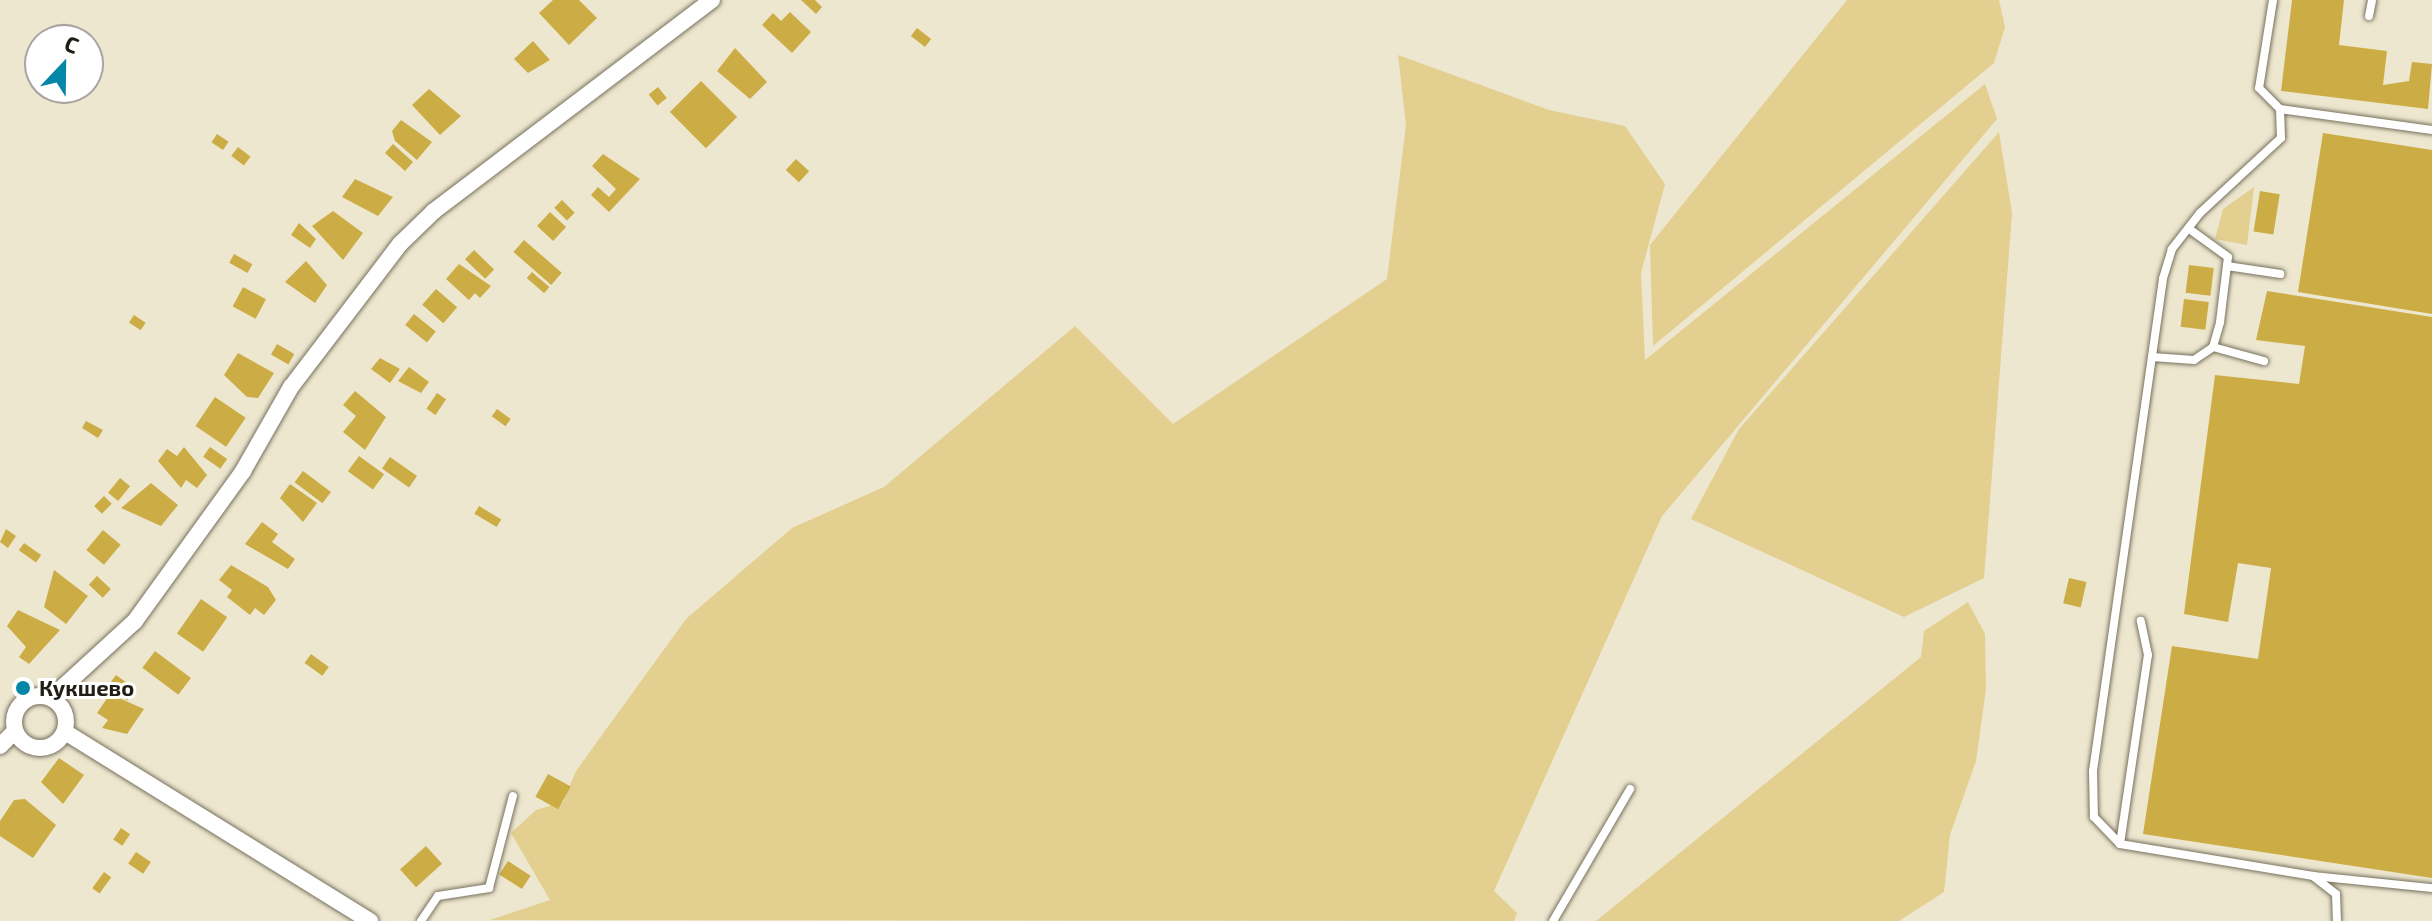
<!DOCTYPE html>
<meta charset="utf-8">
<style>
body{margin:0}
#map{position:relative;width:2432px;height:921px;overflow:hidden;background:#eee7d0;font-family:"Exo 2",sans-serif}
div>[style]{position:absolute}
.green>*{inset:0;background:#e3cf8f}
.building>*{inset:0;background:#ccad45;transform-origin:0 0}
.roads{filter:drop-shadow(0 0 2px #77715d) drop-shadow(0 0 2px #77715d)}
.lane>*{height:8px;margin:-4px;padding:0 4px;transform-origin:4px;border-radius:4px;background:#fff}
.street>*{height:16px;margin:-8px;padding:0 8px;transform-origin:8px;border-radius:8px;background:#fff}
.street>.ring{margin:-8px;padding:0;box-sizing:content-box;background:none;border:16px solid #fff;border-radius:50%}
.dots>*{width:22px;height:22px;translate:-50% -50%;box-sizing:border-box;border:4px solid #fff;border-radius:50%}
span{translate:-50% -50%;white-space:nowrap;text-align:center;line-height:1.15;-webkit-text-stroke:6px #fff;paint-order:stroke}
.poi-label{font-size:22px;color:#201d15;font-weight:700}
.left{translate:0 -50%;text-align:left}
.north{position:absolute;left:24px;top:24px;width:80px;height:80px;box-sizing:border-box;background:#fff;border:2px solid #a6a5a1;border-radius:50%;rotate:22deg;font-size:22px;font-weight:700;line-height:32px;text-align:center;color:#201d15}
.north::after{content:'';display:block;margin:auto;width:28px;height:36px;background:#0486a9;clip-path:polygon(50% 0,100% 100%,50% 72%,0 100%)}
</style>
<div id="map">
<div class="green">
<div style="clip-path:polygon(1847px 0,1999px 0,2005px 27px,1994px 63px,1653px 346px,1650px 245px)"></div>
<div style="clip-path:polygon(1398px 55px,1549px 110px,1625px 126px,1665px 184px,1641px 273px,1645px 360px,1985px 84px,1997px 119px,1662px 516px,1494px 891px,1517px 913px,1514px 921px,490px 920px,550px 900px,511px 833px,536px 810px,563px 802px,576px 771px,686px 619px,792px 528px,884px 487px,1075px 326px,1173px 424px,1387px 279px,1406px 125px)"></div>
<div style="clip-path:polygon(1999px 132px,2012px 213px,1984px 578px,1904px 617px,1691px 519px,1739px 429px)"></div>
<div style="clip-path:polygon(2254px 187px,2247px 245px,2215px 239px,2223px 209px)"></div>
<div style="clip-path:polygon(1968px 602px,1985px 634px,1986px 689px,1976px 761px,1950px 835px,1944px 892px,1899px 921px,1596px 921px,1921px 657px,1924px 631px)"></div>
</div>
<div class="building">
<div style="clip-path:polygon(553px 0,579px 0,597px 18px,569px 45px,539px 13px)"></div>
<div style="clip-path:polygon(801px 0,815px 0,822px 7px,816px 14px)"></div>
<div style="clip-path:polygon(2292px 0,2344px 0,2339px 45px,2387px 51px,2383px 85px,2409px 81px,2412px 62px,2432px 64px,2428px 109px,2281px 91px)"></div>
<div style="clip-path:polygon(790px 12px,811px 32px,792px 53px,762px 25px,773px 13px,781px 21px)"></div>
<div style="left:917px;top:28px;width:18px;height:10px;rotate:38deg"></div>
<div style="clip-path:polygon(533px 41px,550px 60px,528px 73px,514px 59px)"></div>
<div style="clip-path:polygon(735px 48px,767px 82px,750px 99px,717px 71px)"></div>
<div style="left:701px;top:81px;width:51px;height:44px;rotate:45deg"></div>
<div style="left:658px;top:87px;width:14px;height:12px;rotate:51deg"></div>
<div style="clip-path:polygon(429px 89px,461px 116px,440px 135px,412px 105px)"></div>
<div style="clip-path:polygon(401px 120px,432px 142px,417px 160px,395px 141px,392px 131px)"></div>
<div style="clip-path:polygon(2323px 133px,2432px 150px,2432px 314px,2298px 292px)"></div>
<div style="left:217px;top:134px;width:14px;height:10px;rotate:34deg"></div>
<div style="left:393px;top:144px;width:27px;height:12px;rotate:42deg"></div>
<div style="left:238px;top:147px;width:16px;height:11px;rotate:38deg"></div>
<div style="clip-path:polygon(603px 154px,640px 179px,609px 212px,591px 195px,598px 187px,609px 197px,616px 189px,592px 166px)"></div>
<div style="left:796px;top:159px;width:18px;height:15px;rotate:43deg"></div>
<div style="clip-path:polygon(355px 179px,393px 197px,378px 216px,342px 197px)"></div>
<div style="left:2260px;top:191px;width:20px;height:41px;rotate:9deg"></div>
<div style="left:562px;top:200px;width:18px;height:11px;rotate:45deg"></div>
<div style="clip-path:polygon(333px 211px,363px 233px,343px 260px,312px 226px)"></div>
<div style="left:550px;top:212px;width:22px;height:19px;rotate:43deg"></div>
<div style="clip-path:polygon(299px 223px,316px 239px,310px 248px,291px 235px)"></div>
<div style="left:524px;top:240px;width:50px;height:16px;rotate:41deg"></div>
<div style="left:474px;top:250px;width:28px;height:13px;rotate:44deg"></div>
<div style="left:234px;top:254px;width:21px;height:10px;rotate:29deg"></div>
<div style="clip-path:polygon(306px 261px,327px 285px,315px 303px,285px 282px)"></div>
<div style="clip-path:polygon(459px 264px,491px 286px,480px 298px,475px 293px,469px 300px,446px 279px)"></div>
<div style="left:2189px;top:265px;width:25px;height:28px;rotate:7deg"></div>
<div style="left:532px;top:272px;width:23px;height:8px;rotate:41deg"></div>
<div style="left:243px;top:287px;width:26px;height:22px;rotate:28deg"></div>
<div style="left:436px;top:289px;width:28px;height:21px;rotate:41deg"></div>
<div style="clip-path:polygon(2267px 291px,2432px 317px,2432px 878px,2143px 834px,2172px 646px,2258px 659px,2271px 568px,2238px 563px,2228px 622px,2184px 614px,2215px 375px,2299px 384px,2305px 346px,2256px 340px)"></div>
<div style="left:2184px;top:299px;width:25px;height:28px;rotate:7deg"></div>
<div style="left:414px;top:314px;width:28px;height:14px;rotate:39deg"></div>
<div style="left:134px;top:315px;width:14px;height:9px;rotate:34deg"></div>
<div style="left:277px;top:344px;width:20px;height:12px;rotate:30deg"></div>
<div style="clip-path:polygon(238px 353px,274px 373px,258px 398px,247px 397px,224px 375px)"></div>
<div style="clip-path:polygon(380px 358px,400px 369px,390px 383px,371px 369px)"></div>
<div style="clip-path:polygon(409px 367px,429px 382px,421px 393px,398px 381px)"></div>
<div style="clip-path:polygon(355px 391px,386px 417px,365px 450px,343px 432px,356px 416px,343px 405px)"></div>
<div style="left:437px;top:393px;width:11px;height:19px;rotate:34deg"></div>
<div style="left:215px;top:397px;width:37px;height:35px;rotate:34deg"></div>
<div style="left:497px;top:409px;width:17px;height:9px;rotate:36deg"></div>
<div style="clip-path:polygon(86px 421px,103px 430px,98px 438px,82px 428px)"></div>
<div style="clip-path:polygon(184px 447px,207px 475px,197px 488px,186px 480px,181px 488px,158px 461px,167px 449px,177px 456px)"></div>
<div style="left:210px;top:447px;width:21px;height:12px;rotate:35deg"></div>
<div style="left:359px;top:456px;width:31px;height:19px;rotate:36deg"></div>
<div style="left:390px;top:457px;width:33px;height:14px;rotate:35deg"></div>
<div style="left:303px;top:471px;width:35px;height:14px;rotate:37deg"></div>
<div style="left:120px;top:478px;width:13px;height:19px;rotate:39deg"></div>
<div style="clip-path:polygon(151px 483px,178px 505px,161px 526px,121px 508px)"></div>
<div style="clip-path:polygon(290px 484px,317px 503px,303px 522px,280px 498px)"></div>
<div style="left:104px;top:496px;width:11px;height:14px;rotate:45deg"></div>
<div style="left:479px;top:506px;width:26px;height:9px;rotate:31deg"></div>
<div style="clip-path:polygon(262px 522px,278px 534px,272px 542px,295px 559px,288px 569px,245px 544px)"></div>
<div style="clip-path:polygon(6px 529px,16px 536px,8px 548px,0 542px)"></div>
<div style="left:103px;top:530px;width:23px;height:26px;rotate:40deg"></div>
<div style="left:24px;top:543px;width:21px;height:9px;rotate:35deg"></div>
<div style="clip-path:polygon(231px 565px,268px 587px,276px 600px,264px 615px,255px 608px,250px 615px,227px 597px,232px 590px,219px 580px)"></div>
<div style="clip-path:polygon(54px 570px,88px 596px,66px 624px,44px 607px)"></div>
<div style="left:97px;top:576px;width:19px;height:12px;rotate:43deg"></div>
<div style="left:2069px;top:578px;width:18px;height:26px;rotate:13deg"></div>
<div style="left:201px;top:599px;width:32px;height:42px;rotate:35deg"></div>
<div style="clip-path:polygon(18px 610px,60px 630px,29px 664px,19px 657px,26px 647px,7px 626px)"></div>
<div style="left:155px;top:651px;width:45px;height:21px;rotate:37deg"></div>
<div style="left:311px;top:654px;width:22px;height:11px;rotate:36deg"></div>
<div style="left:116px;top:675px;width:24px;height:14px;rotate:36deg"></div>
<div style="clip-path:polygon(110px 694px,144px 709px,127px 734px,102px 728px,108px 720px,97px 713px)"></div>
<div style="clip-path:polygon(59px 758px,84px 775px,63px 804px,41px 782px)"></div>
<div style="left:548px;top:774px;width:26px;height:26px;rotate:29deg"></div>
<div style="clip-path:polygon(25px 799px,56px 825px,33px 858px,0 836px,0 821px,14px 800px)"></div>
<div style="left:121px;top:828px;width:11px;height:14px;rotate:34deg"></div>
<div style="left:426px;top:846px;width:24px;height:35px;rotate:48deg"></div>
<div style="left:136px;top:852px;width:18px;height:14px;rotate:34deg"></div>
<div style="left:508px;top:861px;width:27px;height:16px;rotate:33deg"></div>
<div style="left:104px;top:872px;width:9px;height:20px;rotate:36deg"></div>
</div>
<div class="roads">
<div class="lane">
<div style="left:2273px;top:0;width:89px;rotate:99deg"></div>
<div style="left:2259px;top:88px;width:30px;rotate:45deg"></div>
<div style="left:2280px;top:109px;width:29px;rotate:88deg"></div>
<div style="left:2281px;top:138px;width:110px;rotate:137.2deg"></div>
<div style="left:2200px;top:213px;width:46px;rotate:127.9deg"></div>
<div style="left:2172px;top:249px;width:31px;rotate:107deg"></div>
<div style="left:2163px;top:279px;width:497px;rotate:98.1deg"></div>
<div style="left:2093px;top:771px;width:46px;rotate:88.8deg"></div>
<div style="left:2094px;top:817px;width:37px;rotate:46deg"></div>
<div style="left:2120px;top:844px;width:196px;rotate:9.4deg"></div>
<div style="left:2313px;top:876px;width:29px;rotate:38deg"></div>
<div style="left:2336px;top:894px;width:27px;rotate:88deg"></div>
<div style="left:2369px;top:16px;width:16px;rotate:-79deg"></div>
<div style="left:2280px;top:109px;width:153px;rotate:7.9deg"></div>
<div style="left:2227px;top:266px;width:54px;rotate:8.6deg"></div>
<div style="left:2213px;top:347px;width:53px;rotate:15.4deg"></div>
<div style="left:2152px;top:357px;width:42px;rotate:4.1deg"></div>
<div style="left:2194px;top:360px;width:23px;rotate:-34deg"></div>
<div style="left:2213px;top:347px;width:26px;rotate:-74deg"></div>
<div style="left:2220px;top:322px;width:65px;rotate:-83deg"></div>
<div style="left:2228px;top:257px;width:49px;rotate:-144.1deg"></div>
<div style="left:2120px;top:844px;width:191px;rotate:-81.6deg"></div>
<div style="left:2148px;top:655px;width:35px;rotate:-102deg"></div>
<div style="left:2313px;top:876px;width:120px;rotate:5.8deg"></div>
<div style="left:421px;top:921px;width:30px;rotate:-56deg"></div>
<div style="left:438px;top:896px;width:52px;rotate:-8.9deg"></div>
<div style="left:489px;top:888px;width:95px;rotate:-75.4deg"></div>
<div style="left:1553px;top:921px;width:153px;rotate:-59.7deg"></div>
</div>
<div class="street">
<div class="ring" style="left:14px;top:696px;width:36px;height:36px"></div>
<div style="left:51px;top:698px;width:114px;rotate:-42.5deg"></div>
<div style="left:135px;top:621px;width:185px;rotate:-54.2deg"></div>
<div style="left:243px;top:471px;width:97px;rotate:-60.3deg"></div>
<div style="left:291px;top:387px;width:180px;rotate:-52.7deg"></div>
<div style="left:400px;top:244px;width:47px;rotate:-44.1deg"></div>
<div style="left:434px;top:211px;width:349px;rotate:-37.2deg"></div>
<div style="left:65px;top:732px;width:359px;rotate:31.8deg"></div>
<div style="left:0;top:746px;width:21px;rotate:-45deg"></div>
</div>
</div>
<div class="dots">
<div style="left:23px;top:688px;background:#0486a9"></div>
</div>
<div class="poi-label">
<span class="left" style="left:39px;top:688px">Кукшево</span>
</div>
<div class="north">С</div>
</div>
